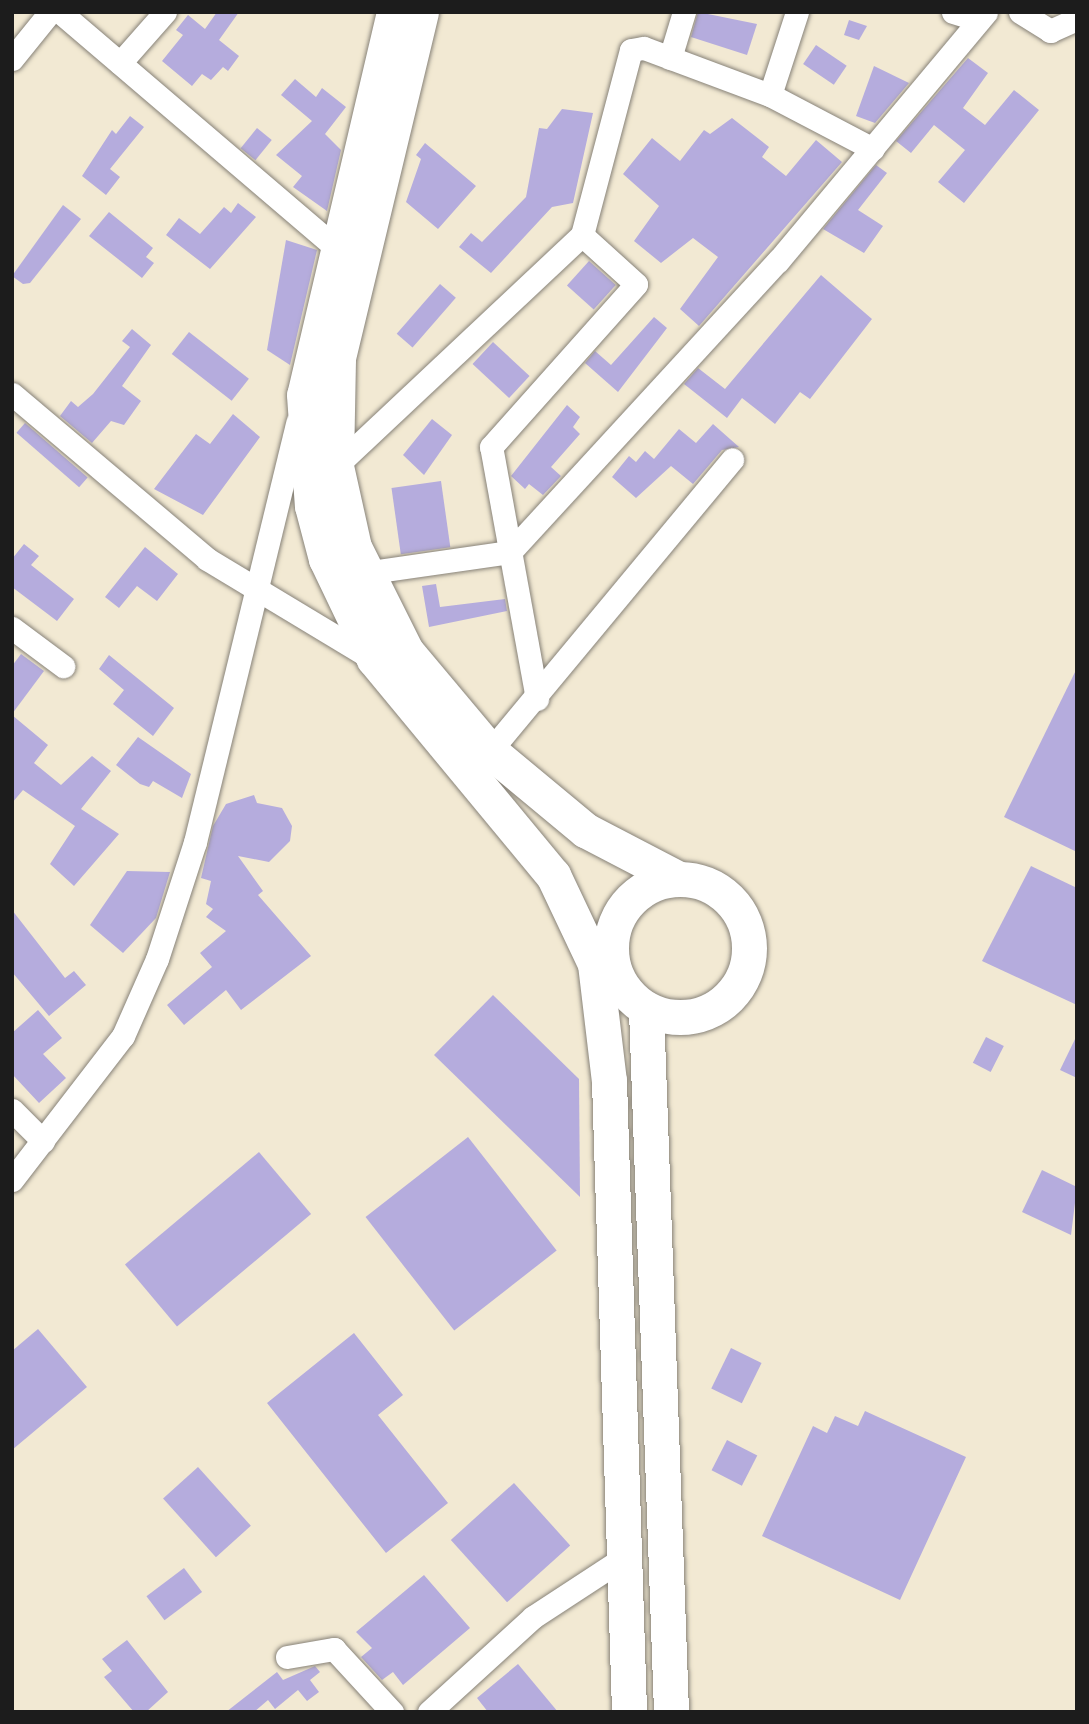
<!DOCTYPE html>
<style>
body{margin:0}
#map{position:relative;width:1089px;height:1724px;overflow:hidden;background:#f2e9d3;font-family:"Patrick Hand",sans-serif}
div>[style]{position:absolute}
.building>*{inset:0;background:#b5acdd;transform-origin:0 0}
.roads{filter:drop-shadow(0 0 2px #878278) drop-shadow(0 0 2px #878278)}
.street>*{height:23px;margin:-11.5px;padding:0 11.5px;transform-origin:11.5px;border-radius:11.5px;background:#fff}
.primary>*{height:35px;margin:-17.5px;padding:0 17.5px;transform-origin:17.5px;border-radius:17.5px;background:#fff}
.primary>.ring{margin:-17.5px;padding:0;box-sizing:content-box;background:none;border:35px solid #fff;border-radius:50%}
span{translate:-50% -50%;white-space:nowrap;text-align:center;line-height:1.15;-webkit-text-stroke:6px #f7f3e8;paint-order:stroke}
.frame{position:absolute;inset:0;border:14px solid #1c1c1c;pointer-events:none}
</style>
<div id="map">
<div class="building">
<div style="clip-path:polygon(217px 12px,239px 12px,219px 40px,239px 56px,228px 71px,223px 67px,211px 80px,202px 74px,192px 86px,162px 61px,183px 35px,176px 30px,188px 15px,205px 29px)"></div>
<div style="clip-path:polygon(698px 12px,757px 24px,747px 55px,691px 37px)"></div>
<div style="clip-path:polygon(849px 20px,867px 26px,859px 40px,844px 35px)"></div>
<div style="left:816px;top:45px;width:37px;height:23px;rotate:34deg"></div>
<div style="clip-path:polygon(968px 58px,988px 73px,963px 108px,985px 125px,1014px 90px,1039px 110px,964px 203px,938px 182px,965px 150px,934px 125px,911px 153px,896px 141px)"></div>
<div style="clip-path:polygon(874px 66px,909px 83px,875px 123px,856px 116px)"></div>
<div style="clip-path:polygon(295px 79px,316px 97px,322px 88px,346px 107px,325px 134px,341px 150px,327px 211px,293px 187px,302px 176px,276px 155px,312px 121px,281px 95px)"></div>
<div style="clip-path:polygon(562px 109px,593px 113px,573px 203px,552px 207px,491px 273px,459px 247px,471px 233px,482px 242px,526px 197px,539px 128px,547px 129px)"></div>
<div style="clip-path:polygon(130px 116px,144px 127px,110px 169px,120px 177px,106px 195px,82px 176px,112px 130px,116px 134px)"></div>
<div style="clip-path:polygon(732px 118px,769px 147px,762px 157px,786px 176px,816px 140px,842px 162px,699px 326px,680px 309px,718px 257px,693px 238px,661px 263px,634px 241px,659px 206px,623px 174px,652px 138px,680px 161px,704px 130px,710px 134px)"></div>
<div style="left:257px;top:128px;width:19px;height:26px;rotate:39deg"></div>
<div style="clip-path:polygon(425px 143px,476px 186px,438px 229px,406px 202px,421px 159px,416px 155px)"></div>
<div style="clip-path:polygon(876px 165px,887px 173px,858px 210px,883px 226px,864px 253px,823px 229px)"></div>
<div style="clip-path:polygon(238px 203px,256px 217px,210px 269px,166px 235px,179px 218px,200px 234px,224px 207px,231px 213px)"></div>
<div style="clip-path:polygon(63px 205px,81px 219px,30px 283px,23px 284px,12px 276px)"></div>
<div style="clip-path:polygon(109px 212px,153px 248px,146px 257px,154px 263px,142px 278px,89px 236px)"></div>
<div style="clip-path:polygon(286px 240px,317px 250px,290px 365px,267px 350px)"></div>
<div style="left:589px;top:261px;width:36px;height:33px;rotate:42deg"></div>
<div style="clip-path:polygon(821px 275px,872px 319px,810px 399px,800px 392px,775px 424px,742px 398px,727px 418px,684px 384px,698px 368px,725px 389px)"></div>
<div style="left:440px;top:284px;width:21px;height:66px;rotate:41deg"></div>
<div style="clip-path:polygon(654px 317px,667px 328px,618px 392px,585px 363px,595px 351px,611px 365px)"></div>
<div style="clip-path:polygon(132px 329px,151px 345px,122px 386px,141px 401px,124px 425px,111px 421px,92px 443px,60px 416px,71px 401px,78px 407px,93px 394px,130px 347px,122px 341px)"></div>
<div style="left:189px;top:332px;width:76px;height:28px;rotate:38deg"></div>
<div style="left:493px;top:342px;width:50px;height:30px;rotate:43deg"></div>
<div style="clip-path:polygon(567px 405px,580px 417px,573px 427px,580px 434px,551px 467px,561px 476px,543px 495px,529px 484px,525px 489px,511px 476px)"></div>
<div style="clip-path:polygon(233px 414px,260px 437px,203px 515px,154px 489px,196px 434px,210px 444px)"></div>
<div style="clip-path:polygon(432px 419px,452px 435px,424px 475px,403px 455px)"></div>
<div style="left:25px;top:423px;width:83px;height:13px;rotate:41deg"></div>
<div style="clip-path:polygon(713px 424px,739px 447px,722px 450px,693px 484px,671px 466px,636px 498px,612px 477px,629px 456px,636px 462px,645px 451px,654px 459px,679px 429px,696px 443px)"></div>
<div style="left:441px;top:481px;width:67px;height:50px;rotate:82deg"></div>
<div style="clip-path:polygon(24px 544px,39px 556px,31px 565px,74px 599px,57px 621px,12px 587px,12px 559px)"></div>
<div style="clip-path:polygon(145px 547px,178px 574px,157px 601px,137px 586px,119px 608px,105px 597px)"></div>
<div style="clip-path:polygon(436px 584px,440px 607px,505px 599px,507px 611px,429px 627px,422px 586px)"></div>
<div style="clip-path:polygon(21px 654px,44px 671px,12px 714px,12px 666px)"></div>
<div style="clip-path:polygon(109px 655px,174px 708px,153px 736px,113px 704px,124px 690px,99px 669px)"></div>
<div style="clip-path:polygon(1077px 668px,1077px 852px,1004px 817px)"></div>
<div style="clip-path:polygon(12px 715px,48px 745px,34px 763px,61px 785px,92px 756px,111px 771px,81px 809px,119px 834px,74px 886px,50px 864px,75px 826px,23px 790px,12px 803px)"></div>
<div style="clip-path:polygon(138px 737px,191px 774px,182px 798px,153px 781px,149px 787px,140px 784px,116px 765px)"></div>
<div style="clip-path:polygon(254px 795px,257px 803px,282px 808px,292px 826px,290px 841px,269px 862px,238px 856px,263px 891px,258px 895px,311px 956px,241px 1010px,226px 990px,184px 1025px,167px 1005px,212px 967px,200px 953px,226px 931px,206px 917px,213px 909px,206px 904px,211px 881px,201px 878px,213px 826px,226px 804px)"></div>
<div style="clip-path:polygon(1031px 866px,1077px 888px,1077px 1005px,982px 961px)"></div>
<div style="clip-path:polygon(127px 871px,170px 872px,156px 918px,123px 953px,90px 925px)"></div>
<div style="clip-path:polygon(12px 910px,65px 978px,74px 971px,86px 985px,49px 1016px,12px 972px)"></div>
<div style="clip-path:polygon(493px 995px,579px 1079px,580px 1197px,434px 1055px)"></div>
<div style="clip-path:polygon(38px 1010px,62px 1038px,43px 1054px,66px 1078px,39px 1103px,12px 1074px,12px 1033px)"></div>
<div style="clip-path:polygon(1077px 1035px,1077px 1078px,1060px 1070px)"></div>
<div style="left:986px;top:1037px;width:20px;height:29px;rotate:27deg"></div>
<div style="left:468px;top:1137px;width:144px;height:130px;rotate:52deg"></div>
<div style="left:259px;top:1152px;width:81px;height:175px;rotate:50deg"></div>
<div style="clip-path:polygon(1042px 1170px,1077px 1187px,1071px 1235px,1022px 1212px)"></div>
<div style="clip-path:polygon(38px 1329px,87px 1387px,12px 1450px,12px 1351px)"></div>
<div style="clip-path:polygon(354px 1333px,403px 1395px,378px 1415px,448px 1503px,386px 1553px,267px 1403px)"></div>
<div style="left:731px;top:1348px;width:34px;height:45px;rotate:26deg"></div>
<div style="clip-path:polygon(865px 1411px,966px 1457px,900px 1600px,762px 1536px,813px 1426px,827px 1433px,835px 1416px,858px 1426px)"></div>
<div style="left:727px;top:1440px;width:34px;height:34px;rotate:27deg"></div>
<div style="left:198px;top:1467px;width:79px;height:47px;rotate:48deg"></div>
<div style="left:514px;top:1483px;width:84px;height:85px;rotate:48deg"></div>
<div style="left:184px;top:1568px;width:30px;height:47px;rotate:53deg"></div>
<div style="clip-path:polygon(424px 1575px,470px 1628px,403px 1685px,393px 1672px,382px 1680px,361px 1657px,372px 1648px,356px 1632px)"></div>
<div style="clip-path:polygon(127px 1640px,168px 1692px,146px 1712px,134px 1712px,104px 1677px,112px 1671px,102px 1659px)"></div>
<div style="clip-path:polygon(518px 1664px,558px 1712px,488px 1712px,477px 1698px)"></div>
<div style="clip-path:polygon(315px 1666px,320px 1672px,310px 1680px,319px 1692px,307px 1701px,298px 1690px,275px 1709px,268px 1700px,254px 1712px,226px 1712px,277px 1672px,283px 1680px)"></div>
</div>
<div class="roads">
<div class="street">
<div style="left:60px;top:12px;width:363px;rotate:40.5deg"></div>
<div style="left:797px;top:12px;width:87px;rotate:108deg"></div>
<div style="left:770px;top:95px;width:116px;rotate:27.7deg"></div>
<div style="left:953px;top:12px;width:27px;rotate:17deg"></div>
<div style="left:1020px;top:12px;width:36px;rotate:32deg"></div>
<div style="left:1050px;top:31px;width:30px;rotate:-24deg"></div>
<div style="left:670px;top:58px;width:48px;rotate:-73.1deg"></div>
<div style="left:12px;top:59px;width:60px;rotate:-51deg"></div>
<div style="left:120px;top:63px;width:68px;rotate:-48.6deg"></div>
<div style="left:12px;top:394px;width:255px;rotate:40.2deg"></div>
<div style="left:207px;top:559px;width:194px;rotate:31.1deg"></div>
<div style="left:336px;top:466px;width:337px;rotate:-43.2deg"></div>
<div style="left:582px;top:235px;width:191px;rotate:-75.2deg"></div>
<div style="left:631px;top:50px;width:13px;rotate:-9deg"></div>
<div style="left:644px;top:48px;width:134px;rotate:20.5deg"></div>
<div style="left:364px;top:573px;width:148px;rotate:-8.2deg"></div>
<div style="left:510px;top:552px;width:396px;rotate:-47.4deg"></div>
<div style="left:778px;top:261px;width:324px;rotate:-50.1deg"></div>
<div style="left:12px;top:628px;width:64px;rotate:36.7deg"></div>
<div style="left:537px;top:699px;width:256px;rotate:-100.3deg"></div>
<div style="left:491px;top:447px;width:218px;rotate:-48.3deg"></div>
<div style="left:636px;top:284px;width:73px;rotate:-137.8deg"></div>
<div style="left:490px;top:751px;width:379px;rotate:-50.3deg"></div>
<div style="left:12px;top:1110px;width:44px;rotate:45deg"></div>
<div style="left:12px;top:1180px;width:182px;rotate:-52.4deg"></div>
<div style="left:123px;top:1036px;width:84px;rotate:-66.2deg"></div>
<div style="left:157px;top:959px;width:123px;rotate:-72deg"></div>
<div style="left:195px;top:842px;width:432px;rotate:-76.3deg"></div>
<div style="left:287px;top:1657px;width:48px;rotate:-9.7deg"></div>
<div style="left:334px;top:1649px;width:86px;rotate:47.4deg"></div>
<div style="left:429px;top:1712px;width:141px;rotate:-42.4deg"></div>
<div style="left:533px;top:1617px;width:104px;rotate:-33.2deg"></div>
</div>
<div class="primary">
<div style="left:394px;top:12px;width:393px;rotate:103.2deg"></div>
<div style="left:304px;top:395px;width:111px;rotate:85.9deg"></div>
<div style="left:312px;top:506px;width:55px;rotate:75.2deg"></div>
<div style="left:326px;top:559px;width:111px;rotate:64.4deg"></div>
<div style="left:374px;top:659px;width:281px;rotate:50.4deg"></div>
<div style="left:553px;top:875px;width:98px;rotate:64.7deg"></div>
<div style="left:595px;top:964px;width:118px;rotate:83.2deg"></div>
<div style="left:609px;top:1081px;width:631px;rotate:88.18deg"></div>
<div style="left:421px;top:12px;width:357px;rotate:103.5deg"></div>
<div style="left:338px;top:359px;width:107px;rotate:91.1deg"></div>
<div style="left:336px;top:466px;width:83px;rotate:77.5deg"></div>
<div style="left:354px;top:547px;width:116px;rotate:63.4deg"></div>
<div style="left:406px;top:651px;width:131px;rotate:50deg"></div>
<div style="left:490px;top:751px;width:124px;rotate:39.7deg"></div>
<div style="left:585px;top:830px;width:106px;rotate:27.5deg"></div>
<div class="ring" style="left:611px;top:879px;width:103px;height:103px"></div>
<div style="left:646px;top:1009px;width:703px;rotate:87.96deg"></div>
</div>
</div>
<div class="frame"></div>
</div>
